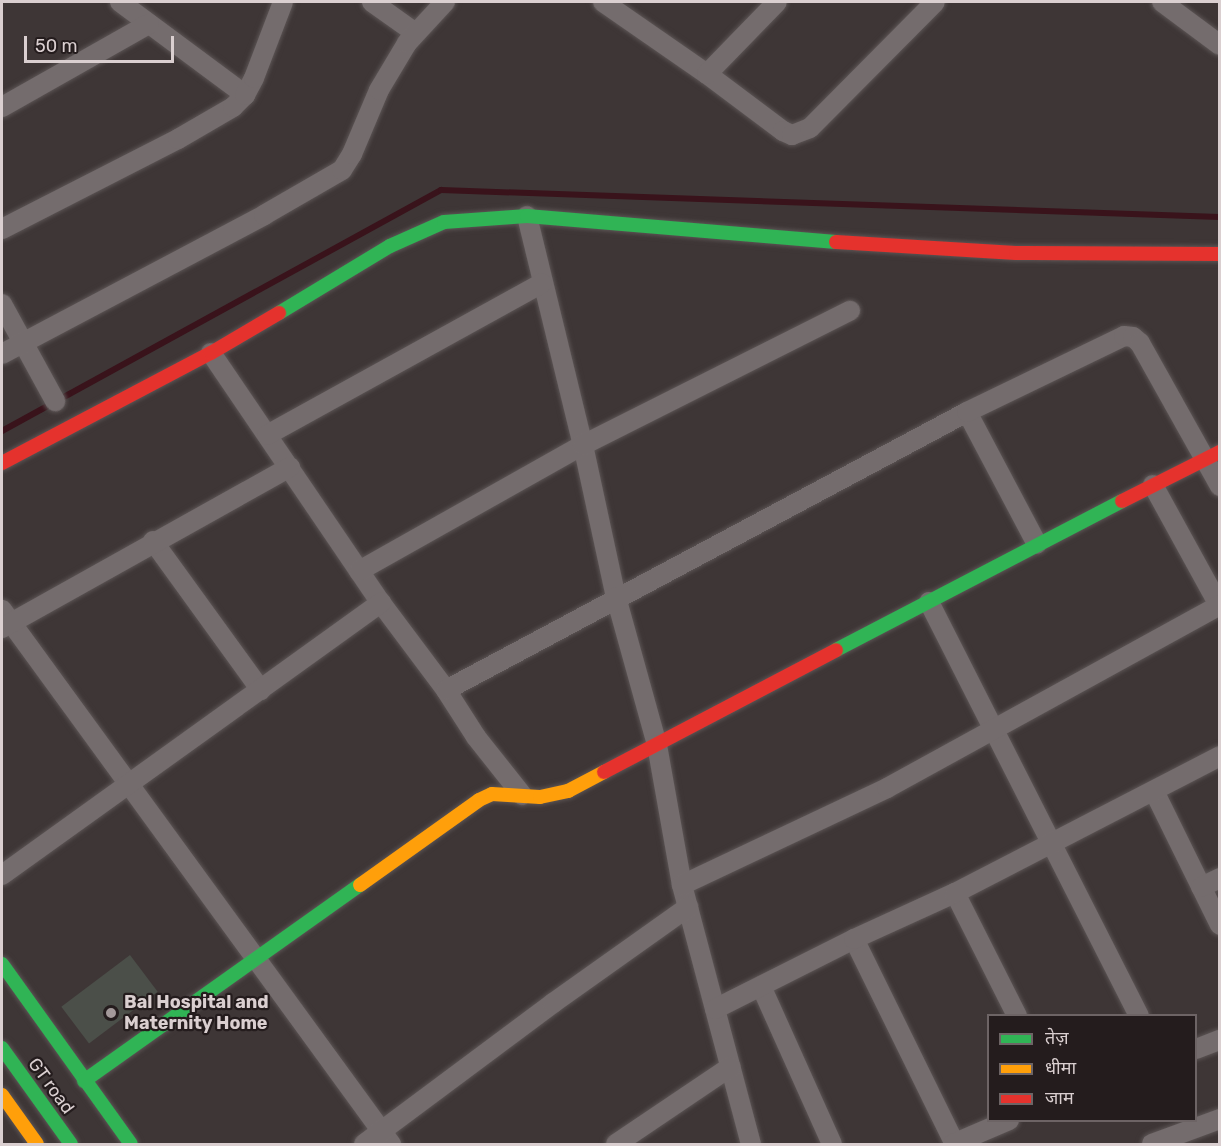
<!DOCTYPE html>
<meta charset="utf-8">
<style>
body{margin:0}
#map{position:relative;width:1221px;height:1146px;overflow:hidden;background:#3e3636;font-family:Rubik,"Noto Sans Devanagari",sans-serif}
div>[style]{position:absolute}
.stream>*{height:6px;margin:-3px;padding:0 3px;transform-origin:3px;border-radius:3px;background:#39131b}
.building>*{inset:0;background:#4b4f49;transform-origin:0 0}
.roads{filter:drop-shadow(0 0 2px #5b5454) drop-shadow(0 0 2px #5b5454)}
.street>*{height:20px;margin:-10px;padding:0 10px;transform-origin:10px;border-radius:10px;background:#746c6d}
.fast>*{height:14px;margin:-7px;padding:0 7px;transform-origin:7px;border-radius:7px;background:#30b455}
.slow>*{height:14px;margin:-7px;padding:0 7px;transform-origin:7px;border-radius:7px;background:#ff9f0a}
.jam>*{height:14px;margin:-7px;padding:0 7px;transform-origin:7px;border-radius:7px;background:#e5322d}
.dots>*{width:16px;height:16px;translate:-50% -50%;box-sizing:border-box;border:3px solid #241c1d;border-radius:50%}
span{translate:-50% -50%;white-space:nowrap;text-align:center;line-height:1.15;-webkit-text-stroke:4.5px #241c1d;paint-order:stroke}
.poi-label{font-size:18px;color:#dacfd0;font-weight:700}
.left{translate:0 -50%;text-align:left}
.street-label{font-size:18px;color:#dacfd0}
.frame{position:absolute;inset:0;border:3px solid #dacfd0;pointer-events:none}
.legend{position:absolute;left:987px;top:1014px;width:210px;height:108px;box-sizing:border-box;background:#241c1d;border:2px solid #6d6465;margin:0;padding:8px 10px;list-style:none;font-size:18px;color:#dacfd0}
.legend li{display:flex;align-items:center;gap:12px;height:30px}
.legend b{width:30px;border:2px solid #6d6465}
.scale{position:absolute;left:24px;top:36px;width:150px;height:27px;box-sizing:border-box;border:3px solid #dacfd0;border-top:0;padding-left:8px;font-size:18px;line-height:21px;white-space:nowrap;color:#dacfd0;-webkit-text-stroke:4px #241c1d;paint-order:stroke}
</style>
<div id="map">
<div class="stream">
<div style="left:2px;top:431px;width:501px;rotate:-28.77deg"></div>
<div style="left:441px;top:190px;width:779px;rotate:1.99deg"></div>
</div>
<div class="building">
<div style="left:130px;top:955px;width:46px;height:86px;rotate:53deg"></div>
</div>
<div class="roads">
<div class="street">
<div style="left:120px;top:2px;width:156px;rotate:36.6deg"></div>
<div style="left:372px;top:2px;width:52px;rotate:35.5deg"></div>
<div style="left:603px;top:2px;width:126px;rotate:34.7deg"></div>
<div style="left:707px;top:74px;width:95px;rotate:36.9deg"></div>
<div style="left:783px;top:131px;width:10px;rotate:24deg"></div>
<div style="left:792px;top:135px;width:19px;rotate:-21deg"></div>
<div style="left:810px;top:128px;width:177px;rotate:-45.2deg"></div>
<div style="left:1162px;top:2px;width:72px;rotate:36.6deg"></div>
<div style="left:707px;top:74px;width:100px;rotate:-45.8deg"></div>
<div style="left:2px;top:107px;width:169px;rotate:-29.5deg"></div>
<div style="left:527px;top:216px;width:236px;rotate:76.3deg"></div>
<div style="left:583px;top:445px;width:156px;rotate:77.8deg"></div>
<div style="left:616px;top:597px;width:154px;rotate:74.5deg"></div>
<div style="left:657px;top:745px;width:142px;rotate:79.9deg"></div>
<div style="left:682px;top:885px;width:268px;rotate:75.1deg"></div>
<div style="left:2px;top:229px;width:198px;rotate:-27.1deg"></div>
<div style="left:178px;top:139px;width:64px;rotate:-30.2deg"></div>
<div style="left:233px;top:107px;width:17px;rotate:-45deg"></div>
<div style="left:245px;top:95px;width:19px;rotate:-62deg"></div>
<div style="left:254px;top:78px;width:81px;rotate:-69.1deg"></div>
<div style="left:2px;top:304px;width:111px;rotate:61.3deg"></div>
<div style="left:211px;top:353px;width:302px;rotate:55.8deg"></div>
<div style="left:381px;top:603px;width:109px;rotate:53.2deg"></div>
<div style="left:446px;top:690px;width:56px;rotate:57.4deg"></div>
<div style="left:476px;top:737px;width:74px;rotate:51.6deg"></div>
<div style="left:2px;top:354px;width:297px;rotate:-27.9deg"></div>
<div style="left:264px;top:215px;width:90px;rotate:-30deg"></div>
<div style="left:342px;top:170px;width:19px;rotate:-58deg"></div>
<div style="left:352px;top:154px;width:69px;rotate:-67.1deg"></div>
<div style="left:379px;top:90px;width:55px;rotate:-59.2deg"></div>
<div style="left:407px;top:43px;width:56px;rotate:-47.2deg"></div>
<div style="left:967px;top:412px;width:149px;rotate:62.1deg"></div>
<div style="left:267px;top:435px;width:314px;rotate:-28.9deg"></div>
<div style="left:1153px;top:485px;width:139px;rotate:61.2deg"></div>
<div style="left:153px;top:541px;width:184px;rotate:54.1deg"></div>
<div style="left:359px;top:571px;width:257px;rotate:-29.4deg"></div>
<div style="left:583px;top:445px;width:299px;rotate:-26.7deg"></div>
<div style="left:929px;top:602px;width:464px;rotate:63.1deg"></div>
<div style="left:2px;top:610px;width:661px;rotate:53.93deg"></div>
<div style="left:2px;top:628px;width:330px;rotate:-29.2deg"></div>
<div style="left:446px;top:690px;width:591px;rotate:-28.08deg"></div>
<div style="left:967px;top:412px;width:174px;rotate:-25.8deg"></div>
<div style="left:1124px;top:336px;width:9px;rotate:6deg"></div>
<div style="left:1133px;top:337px;width:9px;rotate:41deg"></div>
<div style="left:1140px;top:343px;width:164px;rotate:60.8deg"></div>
<div style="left:1154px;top:791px;width:149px;rotate:63.8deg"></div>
<div style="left:2px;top:875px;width:467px;rotate:-35.7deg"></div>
<div style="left:682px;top:885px;width:227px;rotate:-25.3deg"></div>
<div style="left:887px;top:788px;width:380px;rotate:-28.8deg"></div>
<div style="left:1201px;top:887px;width:21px;rotate:-25deg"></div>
<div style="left:955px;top:893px;width:138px;rotate:63.2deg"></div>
<div style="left:854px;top:939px;width:229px;rotate:63.8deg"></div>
<div style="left:761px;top:986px;width:173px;rotate:65.8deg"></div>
<div style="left:715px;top:1009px;width:156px;rotate:-26.7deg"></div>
<div style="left:854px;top:939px;width:111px;rotate:-24.5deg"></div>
<div style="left:955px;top:893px;width:298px;rotate:-27.3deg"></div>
<div style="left:1196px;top:1049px;width:26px;rotate:-21deg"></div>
<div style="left:364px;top:1144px;width:236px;rotate:-36.7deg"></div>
<div style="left:553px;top:1003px;width:166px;rotate:-35.4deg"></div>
<div style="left:616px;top:1144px;width:138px;rotate:-34deg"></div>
<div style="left:953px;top:1144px;width:61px;rotate:-23.2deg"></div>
<div style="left:1152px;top:1144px;width:72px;rotate:-20.2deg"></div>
</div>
<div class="fast">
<div style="left:279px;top:313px;width:130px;rotate:-31.1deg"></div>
<div style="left:390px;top:246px;width:59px;rotate:-24deg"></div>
<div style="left:444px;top:222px;width:83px;rotate:-4.1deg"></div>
<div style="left:527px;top:216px;width:310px;rotate:4.8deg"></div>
<div style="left:836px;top:650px;width:322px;rotate:-27.5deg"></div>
<div style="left:2px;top:964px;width:221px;rotate:54.4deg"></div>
<div style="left:2px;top:1048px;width:118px;rotate:54.3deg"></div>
<div style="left:84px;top:1081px;width:339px;rotate:-35.4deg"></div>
</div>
<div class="slow">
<div style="left:360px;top:885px;width:146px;rotate:-35.5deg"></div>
<div style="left:479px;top:800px;width:14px;rotate:-25deg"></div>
<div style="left:492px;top:794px;width:48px;rotate:3.6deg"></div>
<div style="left:540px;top:797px;width:29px;rotate:-12deg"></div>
<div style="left:568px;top:791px;width:41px;rotate:-27.8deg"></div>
<div style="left:2px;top:1095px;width:60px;rotate:54.5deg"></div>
</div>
<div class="jam">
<div style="left:836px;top:242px;width:180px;rotate:3.5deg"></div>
<div style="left:1016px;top:253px;width:204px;rotate:0.3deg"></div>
<div style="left:2px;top:463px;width:236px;rotate:-27.8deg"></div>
<div style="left:211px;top:353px;width:79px;rotate:-30.5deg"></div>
<div style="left:1122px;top:501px;width:110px;rotate:-26.6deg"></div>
<div style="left:604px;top:772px;width:262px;rotate:-27.7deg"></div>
</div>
</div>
<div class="dots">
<div style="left:111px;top:1013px;background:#a3999a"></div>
</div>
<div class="poi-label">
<span class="left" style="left:124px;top:1013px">Bal Hospital and<br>Maternity Home</span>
</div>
<div class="street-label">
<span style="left:51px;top:1086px;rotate:54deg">GT road</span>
</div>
<div class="frame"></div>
<ul class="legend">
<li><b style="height:8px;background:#30b455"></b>तेज़</li>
<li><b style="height:8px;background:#ff9f0a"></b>धीमा</li>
<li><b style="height:8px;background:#e5322d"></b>जाम</li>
</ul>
<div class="scale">50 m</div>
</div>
